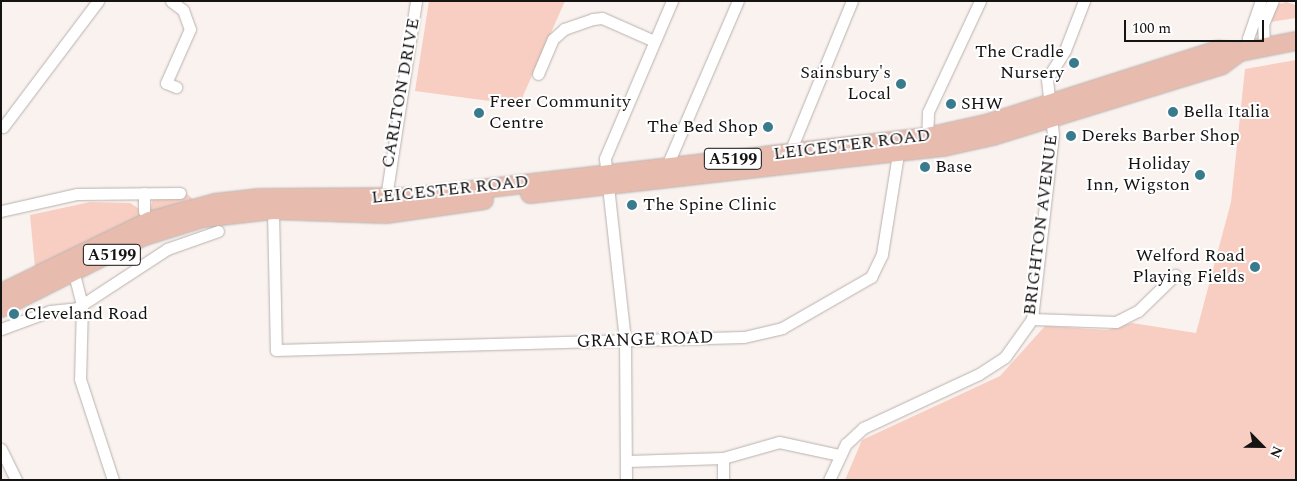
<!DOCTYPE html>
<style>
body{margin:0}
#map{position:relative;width:1297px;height:481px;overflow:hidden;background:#faf2ef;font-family:Spectral,serif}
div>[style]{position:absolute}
.green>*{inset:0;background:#f7cec1}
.roads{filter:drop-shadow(0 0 1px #b8b1ae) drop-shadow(0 0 1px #b8b1ae)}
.minor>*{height:11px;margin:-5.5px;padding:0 5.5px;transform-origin:5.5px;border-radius:5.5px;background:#fff}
.primary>*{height:18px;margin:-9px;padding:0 9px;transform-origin:9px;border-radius:9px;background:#e7bcaf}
.dots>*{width:14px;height:14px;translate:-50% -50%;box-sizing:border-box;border:2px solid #fff;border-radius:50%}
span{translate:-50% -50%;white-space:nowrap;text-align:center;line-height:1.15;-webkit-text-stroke:4px #fff;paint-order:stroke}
.shield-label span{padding:1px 4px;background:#fff;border:1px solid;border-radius:4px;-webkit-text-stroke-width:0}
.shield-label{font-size:16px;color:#161313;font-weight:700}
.poi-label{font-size:18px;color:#161313}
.right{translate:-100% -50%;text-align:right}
.left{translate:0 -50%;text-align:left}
.street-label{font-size:18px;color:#161313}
.frame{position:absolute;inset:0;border:2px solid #161313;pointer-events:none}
.north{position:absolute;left:1237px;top:421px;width:50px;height:50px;-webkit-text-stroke:4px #fff;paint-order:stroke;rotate:113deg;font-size:14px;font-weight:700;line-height:20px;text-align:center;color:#161313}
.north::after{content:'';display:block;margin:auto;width:18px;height:22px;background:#161313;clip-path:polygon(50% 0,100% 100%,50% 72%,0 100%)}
.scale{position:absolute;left:1124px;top:20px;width:140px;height:22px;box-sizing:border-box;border:2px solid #161313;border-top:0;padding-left:6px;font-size:15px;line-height:18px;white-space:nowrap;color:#161313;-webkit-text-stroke:4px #fff;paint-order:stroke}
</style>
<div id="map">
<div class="green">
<div style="clip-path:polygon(429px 1px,565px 1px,519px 105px,415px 91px)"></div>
<div style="clip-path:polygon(1286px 2px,1296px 5px,1296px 18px,1270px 22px,1274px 6px)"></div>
<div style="clip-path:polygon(1296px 60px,1296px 480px,845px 480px,862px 440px,1000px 376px,1045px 326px,1107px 330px,1132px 323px,1196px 333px,1231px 202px,1245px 69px)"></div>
<div style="clip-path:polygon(182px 190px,193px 199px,149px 213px,153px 199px)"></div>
<div style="clip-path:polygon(90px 202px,130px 203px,147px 214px,35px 267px,30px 215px)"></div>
</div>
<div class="roads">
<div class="minor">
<div style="left:171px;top:1px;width:15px;rotate:37deg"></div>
<div style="left:183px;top:10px;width:20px;rotate:70deg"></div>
<div style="left:190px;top:29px;width:59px;rotate:114deg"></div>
<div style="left:166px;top:83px;width:11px;rotate:22deg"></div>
<div style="left:1264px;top:47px;width:23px;rotate:-92deg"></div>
<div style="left:1263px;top:24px;width:25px;rotate:-67deg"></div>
<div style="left:1249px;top:50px;width:12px;rotate:-95deg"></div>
<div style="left:1248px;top:38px;width:39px;rotate:-71deg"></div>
<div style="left:538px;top:74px;width:38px;rotate:-67deg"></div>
<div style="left:553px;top:39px;width:15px;rotate:-42deg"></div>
<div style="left:564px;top:29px;width:31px;rotate:-19deg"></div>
<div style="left:593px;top:19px;width:9px;rotate:-6deg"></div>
<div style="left:602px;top:18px;width:57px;rotate:23.9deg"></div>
<div style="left:3px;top:127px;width:158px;rotate:-53deg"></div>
<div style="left:927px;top:142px;width:30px;rotate:-88deg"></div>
<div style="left:928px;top:112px;width:123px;rotate:-64.9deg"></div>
<div style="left:792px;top:158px;width:11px;rotate:-90deg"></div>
<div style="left:792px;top:147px;width:158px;rotate:-67.7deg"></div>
<div style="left:669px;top:172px;width:11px;rotate:-90deg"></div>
<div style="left:669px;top:161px;width:174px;rotate:-66.7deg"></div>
<div style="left:144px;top:193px;width:18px;rotate:90deg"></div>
<div style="left:385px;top:204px;width:205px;rotate:-81.3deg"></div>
<div style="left:273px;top:210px;width:140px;rotate:88.8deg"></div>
<div style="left:276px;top:350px;width:468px;rotate:-1.6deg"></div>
<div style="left:744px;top:337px;width:39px;rotate:-13deg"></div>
<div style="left:782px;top:328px;width:103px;rotate:-29.8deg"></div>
<div style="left:871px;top:277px;width:25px;rotate:-64deg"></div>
<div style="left:882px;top:254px;width:101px;rotate:-80.9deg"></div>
<div style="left:1px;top:211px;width:78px;rotate:-12.6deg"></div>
<div style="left:77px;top:194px;width:103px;rotate:-0.6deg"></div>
<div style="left:72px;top:266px;width:40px;rotate:75.6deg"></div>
<div style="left:82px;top:305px;width:74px;rotate:91.5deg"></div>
<div style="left:80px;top:379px;width:106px;rotate:71.9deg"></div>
<div style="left:1032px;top:319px;width:84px;rotate:2deg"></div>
<div style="left:1116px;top:322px;width:25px;rotate:-27deg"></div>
<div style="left:1138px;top:311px;width:52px;rotate:-44.2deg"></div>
<div style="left:1px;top:329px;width:52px;rotate:-20.2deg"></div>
<div style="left:50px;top:311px;width:27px;rotate:-6deg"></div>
<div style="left:77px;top:308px;width:108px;rotate:-33.2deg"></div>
<div style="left:167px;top:249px;width:54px;rotate:-19.4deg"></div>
<div style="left:1px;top:449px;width:34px;rotate:64deg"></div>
<div style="left:627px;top:461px;width:96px;rotate:-1.8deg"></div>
<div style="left:723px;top:458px;width:58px;rotate:-15.9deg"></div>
<div style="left:779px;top:442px;width:61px;rotate:12.2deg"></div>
<div style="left:626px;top:480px;width:140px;rotate:-90.4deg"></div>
<div style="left:625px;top:340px;width:183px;rotate:-96.3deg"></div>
<div style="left:605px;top:158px;width:171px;rotate:-66.9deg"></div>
<div style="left:723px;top:480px;width:22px;rotate:-90deg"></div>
<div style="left:829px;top:480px;width:40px;rotate:-65deg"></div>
<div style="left:846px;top:444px;width:23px;rotate:-43deg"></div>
<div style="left:863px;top:428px;width:128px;rotate:-25deg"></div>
<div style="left:979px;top:374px;width:31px;rotate:-33deg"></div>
<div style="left:1005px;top:357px;width:47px;rotate:-54.6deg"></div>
<div style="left:1032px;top:319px;width:185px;rotate:-83.5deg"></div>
<div style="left:1053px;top:135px;width:56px;rotate:-96.1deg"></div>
<div style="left:1047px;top:79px;width:34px;rotate:-58deg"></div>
<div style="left:1065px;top:50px;width:53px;rotate:-68.8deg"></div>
</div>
<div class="primary">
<div style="left:530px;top:194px;width:416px;rotate:-6.5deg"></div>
<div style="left:943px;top:147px;width:51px;rotate:-12.4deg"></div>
<div style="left:993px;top:136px;width:240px;rotate:-17.2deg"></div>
<div style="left:1222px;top:65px;width:22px;rotate:-36deg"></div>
<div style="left:1px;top:293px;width:165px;rotate:-25.8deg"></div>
<div style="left:150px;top:221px;width:67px;rotate:-15.5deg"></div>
<div style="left:215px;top:203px;width:45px;rotate:-6.3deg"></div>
<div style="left:260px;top:198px;width:152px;rotate:-0.4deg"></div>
<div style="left:412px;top:197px;width:518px;rotate:-6.65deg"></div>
<div style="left:927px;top:137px;width:60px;rotate:-12.4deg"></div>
<div style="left:986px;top:124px;width:244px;rotate:-17.7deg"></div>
<div style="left:1218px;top:50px;width:22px;rotate:5deg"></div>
<div style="left:1240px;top:52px;width:57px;rotate:-11.1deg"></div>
<div style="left:1px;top:308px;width:158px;rotate:-26.7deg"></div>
<div style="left:142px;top:237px;width:64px;rotate:-17.3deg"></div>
<div style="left:203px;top:218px;width:70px;rotate:-6.5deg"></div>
<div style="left:273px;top:210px;width:113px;rotate:2deg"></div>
<div style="left:386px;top:214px;width:99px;rotate:-8.1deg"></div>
</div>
</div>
<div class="dots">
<div style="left:1074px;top:63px;background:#397b8d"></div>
<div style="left:901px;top:84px;background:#397b8d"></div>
<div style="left:951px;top:104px;background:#397b8d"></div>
<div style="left:1173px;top:112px;background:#397b8d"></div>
<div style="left:479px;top:113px;background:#397b8d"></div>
<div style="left:768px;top:127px;background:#397b8d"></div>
<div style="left:1071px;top:136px;background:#397b8d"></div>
<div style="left:925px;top:167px;background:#397b8d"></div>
<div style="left:1200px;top:175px;background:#397b8d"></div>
<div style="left:632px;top:205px;background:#397b8d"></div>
<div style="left:1255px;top:267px;background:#397b8d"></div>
<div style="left:14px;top:314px;background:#397b8d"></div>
</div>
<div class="shield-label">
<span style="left:733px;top:159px">A5199</span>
<span style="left:112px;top:255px">A5199</span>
</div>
<div class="poi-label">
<span class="right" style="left:1064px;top:63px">The Cradle<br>Nursery</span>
<span class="right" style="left:891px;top:84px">Sainsbury's<br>Local</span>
<span class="left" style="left:489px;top:113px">Freer Community<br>Centre</span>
<span class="left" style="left:961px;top:104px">SHW</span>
<span class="left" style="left:1183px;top:112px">Bella Italia</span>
<span class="right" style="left:758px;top:127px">The Bed Shop</span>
<span class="left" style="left:1081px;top:136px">Dereks Barber Shop</span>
<span class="right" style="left:1190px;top:175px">Holiday<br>Inn, Wigston</span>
<span class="left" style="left:935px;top:167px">Base</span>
<span class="left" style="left:643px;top:205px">The Spine Clinic</span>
<span class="right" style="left:1245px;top:267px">Welford Road<br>Playing Fields</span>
<span class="left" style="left:24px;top:314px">Cleveland Road</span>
</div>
<div class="street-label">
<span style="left:401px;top:93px;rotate:-80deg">CARLTON DRIVE</span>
<span style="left:852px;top:145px;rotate:-7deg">LEICESTER ROAD</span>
<span style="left:450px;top:190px;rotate:-6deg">LEICESTER ROAD</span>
<span style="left:1041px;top:225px;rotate:-83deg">BRIGHTON AVENUE</span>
<span style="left:645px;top:340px;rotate:-2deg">GRANGE ROAD</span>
</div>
<div class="frame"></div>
<div class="north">N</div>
<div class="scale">100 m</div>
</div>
